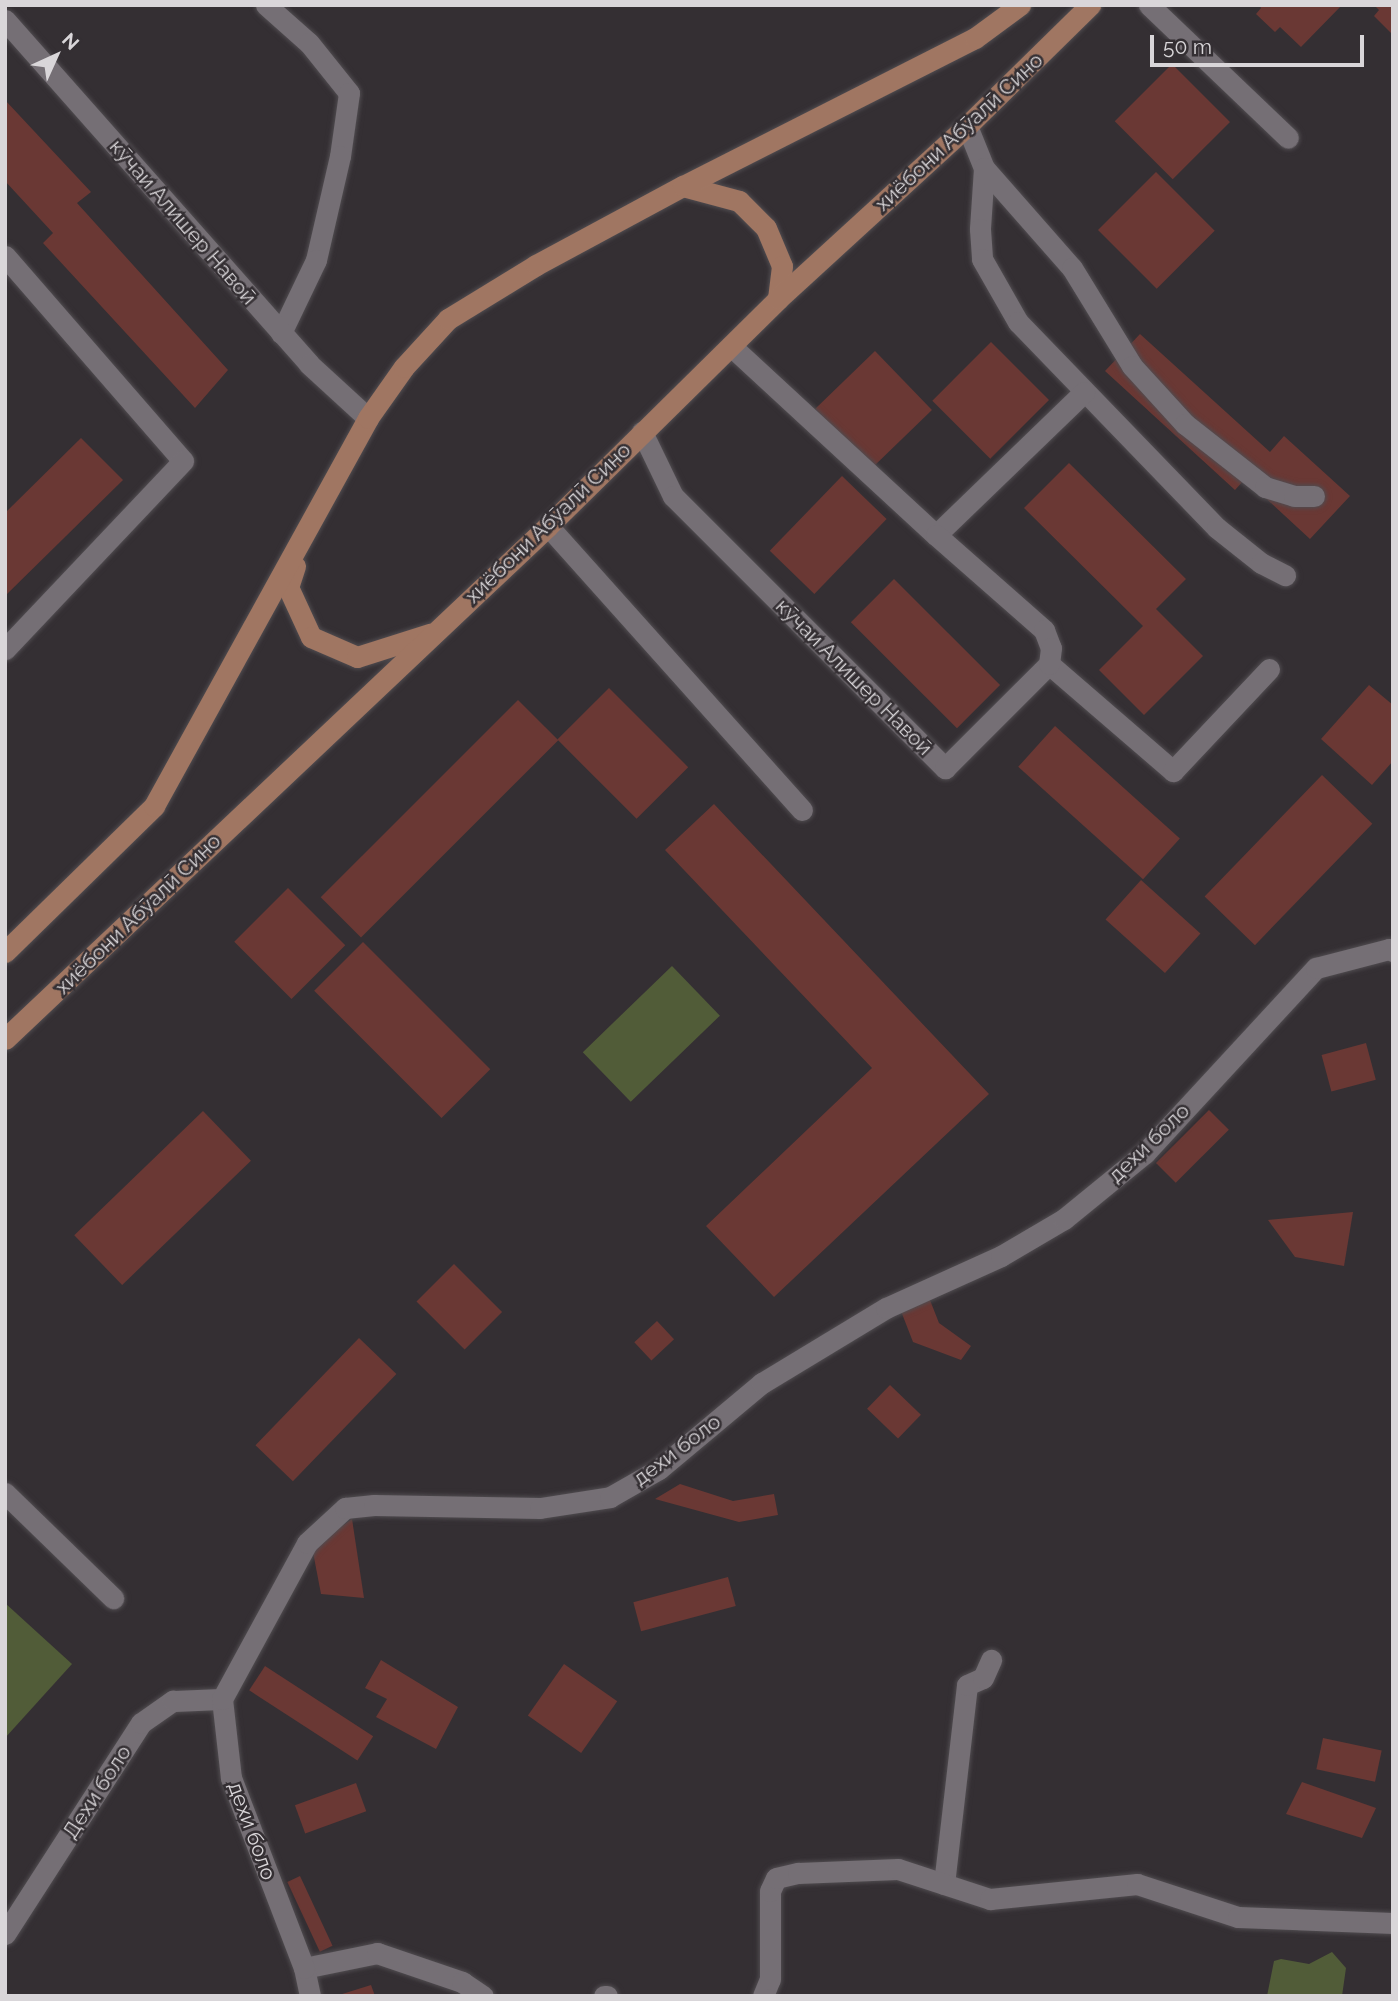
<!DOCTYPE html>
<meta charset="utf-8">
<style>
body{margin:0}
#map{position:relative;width:1398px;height:2001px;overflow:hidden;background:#342f33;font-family:Raleway,sans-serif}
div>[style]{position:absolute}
.green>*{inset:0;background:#515c38;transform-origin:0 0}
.building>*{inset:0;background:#6a3834;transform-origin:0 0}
.roads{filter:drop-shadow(0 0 2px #504c50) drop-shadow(0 0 2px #504c50)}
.minor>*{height:21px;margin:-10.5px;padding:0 10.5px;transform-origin:10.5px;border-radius:10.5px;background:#756f75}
.major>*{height:21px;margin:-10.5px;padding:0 10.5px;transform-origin:10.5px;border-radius:10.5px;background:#a07662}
span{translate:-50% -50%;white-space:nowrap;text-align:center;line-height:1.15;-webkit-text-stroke:5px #342f33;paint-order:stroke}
.street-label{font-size:21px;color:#d9d6d9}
.frame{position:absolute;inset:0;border:7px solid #d9d6d9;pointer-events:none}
.north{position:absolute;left:21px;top:21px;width:70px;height:70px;-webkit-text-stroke:5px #342f33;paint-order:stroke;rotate:45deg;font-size:19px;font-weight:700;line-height:28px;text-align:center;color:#d9d6d9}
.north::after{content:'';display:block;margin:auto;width:24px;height:32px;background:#d9d6d9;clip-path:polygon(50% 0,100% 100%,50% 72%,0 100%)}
.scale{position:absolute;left:1150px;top:35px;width:214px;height:32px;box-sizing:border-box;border:4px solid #d9d6d9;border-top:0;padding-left:9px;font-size:21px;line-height:24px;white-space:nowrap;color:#d9d6d9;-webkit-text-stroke:5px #342f33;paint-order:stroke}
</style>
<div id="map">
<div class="green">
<div style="left:672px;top:966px;width:69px;height:124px;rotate:46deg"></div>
<div style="clip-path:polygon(5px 1603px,72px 1664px,5px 1738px)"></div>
<div style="clip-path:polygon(1332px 1952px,1346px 1968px,1342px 1996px,1267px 1996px,1274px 1961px,1281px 1959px,1309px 1964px)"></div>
</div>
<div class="building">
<div style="clip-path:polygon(1259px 5px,1342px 5px,1301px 47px,1280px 27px,1275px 32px,1256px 14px,1261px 8px)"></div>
<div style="clip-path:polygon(1374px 5px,1393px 5px,1393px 35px,1374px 16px,1379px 10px)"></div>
<div style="left:1172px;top:64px;width:82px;height:81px;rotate:45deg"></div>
<div style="clip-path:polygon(5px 100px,91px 192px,77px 203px,228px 370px,195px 408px,43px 243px,53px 233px,5px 181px)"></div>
<div style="left:1156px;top:172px;width:83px;height:82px;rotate:45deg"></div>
<div style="clip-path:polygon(1140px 334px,1270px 452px,1284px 436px,1350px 496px,1310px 539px,1245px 479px,1235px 490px,1105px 371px)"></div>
<div style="left:991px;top:342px;width:82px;height:83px;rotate:45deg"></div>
<div style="left:875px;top:351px;width:82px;height:83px;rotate:46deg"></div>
<div style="clip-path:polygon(81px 438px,123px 480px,5px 596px,5px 513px)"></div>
<div style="clip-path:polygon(1069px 463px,1186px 579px,1156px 609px,1203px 656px,1144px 715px,1099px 670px,1143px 626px,1024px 508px)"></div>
<div style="left:842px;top:476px;width:62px;height:104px;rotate:44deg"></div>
<div style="left:894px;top:579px;width:150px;height:61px;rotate:45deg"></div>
<div style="clip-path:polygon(1369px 685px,1393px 705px,1393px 761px,1372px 785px,1321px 739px)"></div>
<div style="left:609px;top:688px;width:112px;height:73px;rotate:45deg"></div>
<div style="left:518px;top:700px;width:57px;height:279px;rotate:45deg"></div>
<div style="left:1055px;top:726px;width:168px;height:55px;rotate:42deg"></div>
<div style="left:1322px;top:775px;width:70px;height:169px;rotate:44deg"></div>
<div style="clip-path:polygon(714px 804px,989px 1094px,774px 1297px,706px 1226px,872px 1068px,665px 850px)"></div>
<div style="left:1141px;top:880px;width:80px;height:53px;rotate:42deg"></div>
<div style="left:288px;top:888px;width:81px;height:76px;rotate:45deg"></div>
<div style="left:363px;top:942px;width:180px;height:69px;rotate:45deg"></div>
<div style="left:1366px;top:1043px;width:38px;height:46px;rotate:75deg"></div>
<div style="left:1209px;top:1110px;width:28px;height:75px;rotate:45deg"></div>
<div style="left:203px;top:1111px;width:69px;height:179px;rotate:46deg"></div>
<div style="clip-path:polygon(1353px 1212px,1344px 1266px,1295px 1257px,1268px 1220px)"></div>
<div style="left:454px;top:1264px;width:68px;height:53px;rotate:45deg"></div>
<div style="clip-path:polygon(928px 1295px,939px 1323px,971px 1346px,961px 1360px,913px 1342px,899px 1306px)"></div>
<div style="left:657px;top:1321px;width:25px;height:31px;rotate:47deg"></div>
<div style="left:359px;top:1338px;width:52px;height:149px;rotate:44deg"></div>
<div style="left:890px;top:1385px;width:43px;height:33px;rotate:44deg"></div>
<div style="clip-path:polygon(680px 1484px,733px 1501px,774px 1494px,778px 1515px,739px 1522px,655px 1499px)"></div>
<div style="clip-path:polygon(352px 1519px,364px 1598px,321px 1594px,312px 1547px)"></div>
<div style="left:728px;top:1577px;width:30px;height:98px;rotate:75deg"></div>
<div style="clip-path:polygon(381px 1660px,458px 1707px,436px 1749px,376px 1717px,387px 1699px,365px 1688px)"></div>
<div style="left:564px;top:1664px;width:65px;height:63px;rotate:35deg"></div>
<div style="left:265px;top:1666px;width:129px;height:29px;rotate:33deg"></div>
<div style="left:1323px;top:1738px;width:60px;height:32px;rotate:12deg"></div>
<div style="clip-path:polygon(1302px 1782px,1376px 1808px,1362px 1838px,1286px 1814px)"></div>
<div style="left:356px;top:1783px;width:30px;height:65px;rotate:70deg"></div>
<div style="left:300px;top:1876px;width:77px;height:14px;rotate:65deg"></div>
<div style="clip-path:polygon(371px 1985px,375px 1996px,339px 1996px,339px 1995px)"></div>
</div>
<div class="roads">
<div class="minor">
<div style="left:266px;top:5px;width:57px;rotate:41.5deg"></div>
<div style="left:309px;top:43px;width:64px;rotate:51.3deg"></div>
<div style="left:349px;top:93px;width:64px;rotate:98.1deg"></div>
<div style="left:340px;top:156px;width:107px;rotate:103deg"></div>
<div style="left:316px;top:260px;width:81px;rotate:115.6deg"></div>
<div style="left:1149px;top:5px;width:192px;rotate:43.7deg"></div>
<div style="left:5px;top:20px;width:459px;rotate:48.5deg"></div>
<div style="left:309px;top:364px;width:80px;rotate:42.5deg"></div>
<div style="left:967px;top:126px;width:45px;rotate:68deg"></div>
<div style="left:984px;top:168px;width:61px;rotate:93.8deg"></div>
<div style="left:980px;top:229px;width:30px;rotate:86deg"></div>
<div style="left:982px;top:259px;width:73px;rotate:60.3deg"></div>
<div style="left:1018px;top:322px;width:286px;rotate:46deg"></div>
<div style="left:1217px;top:528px;width:56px;rotate:38.5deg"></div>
<div style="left:1261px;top:563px;width:27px;rotate:27deg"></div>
<div style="left:984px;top:168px;width:133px;rotate:48.7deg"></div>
<div style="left:1072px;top:268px;width:115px;rotate:58.5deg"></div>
<div style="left:1132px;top:366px;width:79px;rotate:47.6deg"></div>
<div style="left:1185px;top:424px;width:102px;rotate:38.2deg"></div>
<div style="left:1265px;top:487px;width:30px;rotate:17deg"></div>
<div style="left:1294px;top:496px;width:20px"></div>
<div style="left:5px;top:256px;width:271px;rotate:49deg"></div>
<div style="left:183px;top:461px;width:259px;rotate:133.4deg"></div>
<div style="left:731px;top:346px;width:279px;rotate:42.7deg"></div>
<div style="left:936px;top:535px;width:206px;rotate:-44deg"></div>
<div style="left:642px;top:432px;width:71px;rotate:64.2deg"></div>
<div style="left:673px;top:496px;width:385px;rotate:45deg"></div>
<div style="left:945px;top:768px;width:147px;rotate:-45deg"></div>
<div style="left:1049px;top:664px;width:164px;rotate:40.8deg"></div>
<div style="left:1173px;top:771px;width:140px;rotate:-46.7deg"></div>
<div style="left:548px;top:526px;width:381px;rotate:48.2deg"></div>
<div style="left:936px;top:535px;width:144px;rotate:41.3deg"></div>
<div style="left:1044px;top:630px;width:19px;rotate:69deg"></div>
<div style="left:1051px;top:648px;width:16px;rotate:97deg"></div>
<div style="left:5px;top:1493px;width:151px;rotate:44.2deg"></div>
<div style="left:944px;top:1884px;width:200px;rotate:-83.4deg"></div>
<div style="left:967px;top:1685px;width:17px;rotate:-24deg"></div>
<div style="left:983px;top:1678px;width:20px;rotate:-66deg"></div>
<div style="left:5px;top:1934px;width:251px;rotate:-57.2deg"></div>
<div style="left:141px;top:1723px;width:39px;rotate:-35deg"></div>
<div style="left:173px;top:1701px;width:49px;rotate:-2.3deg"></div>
<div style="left:304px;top:1968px;width:75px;rotate:-11.6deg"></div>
<div style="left:377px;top:1953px;width:90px;rotate:18.8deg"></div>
<div style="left:462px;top:1982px;width:25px;rotate:34deg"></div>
<div style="left:310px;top:1996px;width:29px;rotate:-102deg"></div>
<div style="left:304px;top:1968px;width:204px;rotate:-111deg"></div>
<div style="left:231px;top:1778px;width:80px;rotate:-96.5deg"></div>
<div style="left:222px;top:1699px;width:178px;rotate:-61.4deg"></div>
<div style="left:307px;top:1543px;width:52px;rotate:-42.6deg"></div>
<div style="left:345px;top:1508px;width:29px;rotate:-6deg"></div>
<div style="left:374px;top:1505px;width:166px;rotate:1deg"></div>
<div style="left:540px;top:1508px;width:71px;rotate:-8.9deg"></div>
<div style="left:610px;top:1497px;width:56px;rotate:-29.7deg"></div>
<div style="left:659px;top:1469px;width:134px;rotate:-39.9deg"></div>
<div style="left:762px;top:1383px;width:145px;rotate:-31.2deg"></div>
<div style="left:886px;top:1308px;width:126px;rotate:-24.3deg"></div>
<div style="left:1001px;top:1256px;width:73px;rotate:-30.4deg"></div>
<div style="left:1064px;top:1219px;width:104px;rotate:-39.2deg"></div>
<div style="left:1145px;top:1153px;width:252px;rotate:-47.3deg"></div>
<div style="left:1316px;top:968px;width:75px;rotate:-14.6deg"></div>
<div style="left:1389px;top:949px;width:4px;rotate:27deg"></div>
<div style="left:604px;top:1996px;width:3px"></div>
<div style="left:763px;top:1996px;width:18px;rotate:-68deg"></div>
<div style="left:770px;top:1979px;width:88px;rotate:-90deg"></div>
<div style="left:770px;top:1891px;width:14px;rotate:-65deg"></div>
<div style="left:776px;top:1878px;width:23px;rotate:-13deg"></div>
<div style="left:798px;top:1873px;width:100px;rotate:-2.3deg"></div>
<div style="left:898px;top:1869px;width:97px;rotate:18.1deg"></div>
<div style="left:990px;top:1899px;width:148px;rotate:-5.8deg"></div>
<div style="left:1137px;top:1884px;width:106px;rotate:18.1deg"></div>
<div style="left:1238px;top:1917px;width:155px;rotate:2.2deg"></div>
</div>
<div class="major">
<div style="left:683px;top:186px;width:58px;rotate:15deg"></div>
<div style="left:739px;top:201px;width:38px;rotate:45deg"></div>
<div style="left:766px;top:228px;width:41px;rotate:67.2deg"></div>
<div style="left:782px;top:266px;width:33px;rotate:97deg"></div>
<div style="left:295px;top:566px;width:22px;rotate:108deg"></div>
<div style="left:288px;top:587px;width:55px;rotate:65.3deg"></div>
<div style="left:311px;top:637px;width:50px;rotate:23.5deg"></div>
<div style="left:357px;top:657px;width:76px;rotate:-17.7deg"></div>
<div style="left:5px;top:952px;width:209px;rotate:-44.4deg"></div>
<div style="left:154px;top:806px;width:443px;rotate:-61.1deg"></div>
<div style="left:368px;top:418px;width:62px;rotate:-54.8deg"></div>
<div style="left:404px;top:367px;width:65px;rotate:-47.5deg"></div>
<div style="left:448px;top:319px;width:103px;rotate:-31.5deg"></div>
<div style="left:536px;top:265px;width:167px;rotate:-28.3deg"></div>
<div style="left:683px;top:186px;width:327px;rotate:-26.9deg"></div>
<div style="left:975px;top:38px;width:56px;rotate:-36.3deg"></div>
<div style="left:5px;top:1039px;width:747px;rotate:-43.37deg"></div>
<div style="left:548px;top:526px;width:323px;rotate:-44.6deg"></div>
<div style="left:778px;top:299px;width:256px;rotate:-42.5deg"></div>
<div style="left:967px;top:126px;width:173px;rotate:-44.5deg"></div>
</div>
</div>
<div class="street-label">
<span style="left:959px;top:132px;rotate:-43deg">хиёбони Абӯалӣ Сино</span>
<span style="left:183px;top:222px;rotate:49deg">кӯчаи Алишер Навоӣ</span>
<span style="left:548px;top:523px;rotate:-44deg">хиёбони Абӯалӣ Сино</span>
<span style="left:854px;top:677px;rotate:45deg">кӯчаи Алишер Навоӣ</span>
<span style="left:138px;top:914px;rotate:-44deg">хиёбони Абӯалӣ Сино</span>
<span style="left:1149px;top:1143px;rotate:-44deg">дехи боло</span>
<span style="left:677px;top:1450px;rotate:-37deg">дехи боло</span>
<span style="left:97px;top:1792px;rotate:-57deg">Дехи боло</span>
<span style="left:252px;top:1831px;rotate:70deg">дехи боло</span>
</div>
<div class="frame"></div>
<div class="north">N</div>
<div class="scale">50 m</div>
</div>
